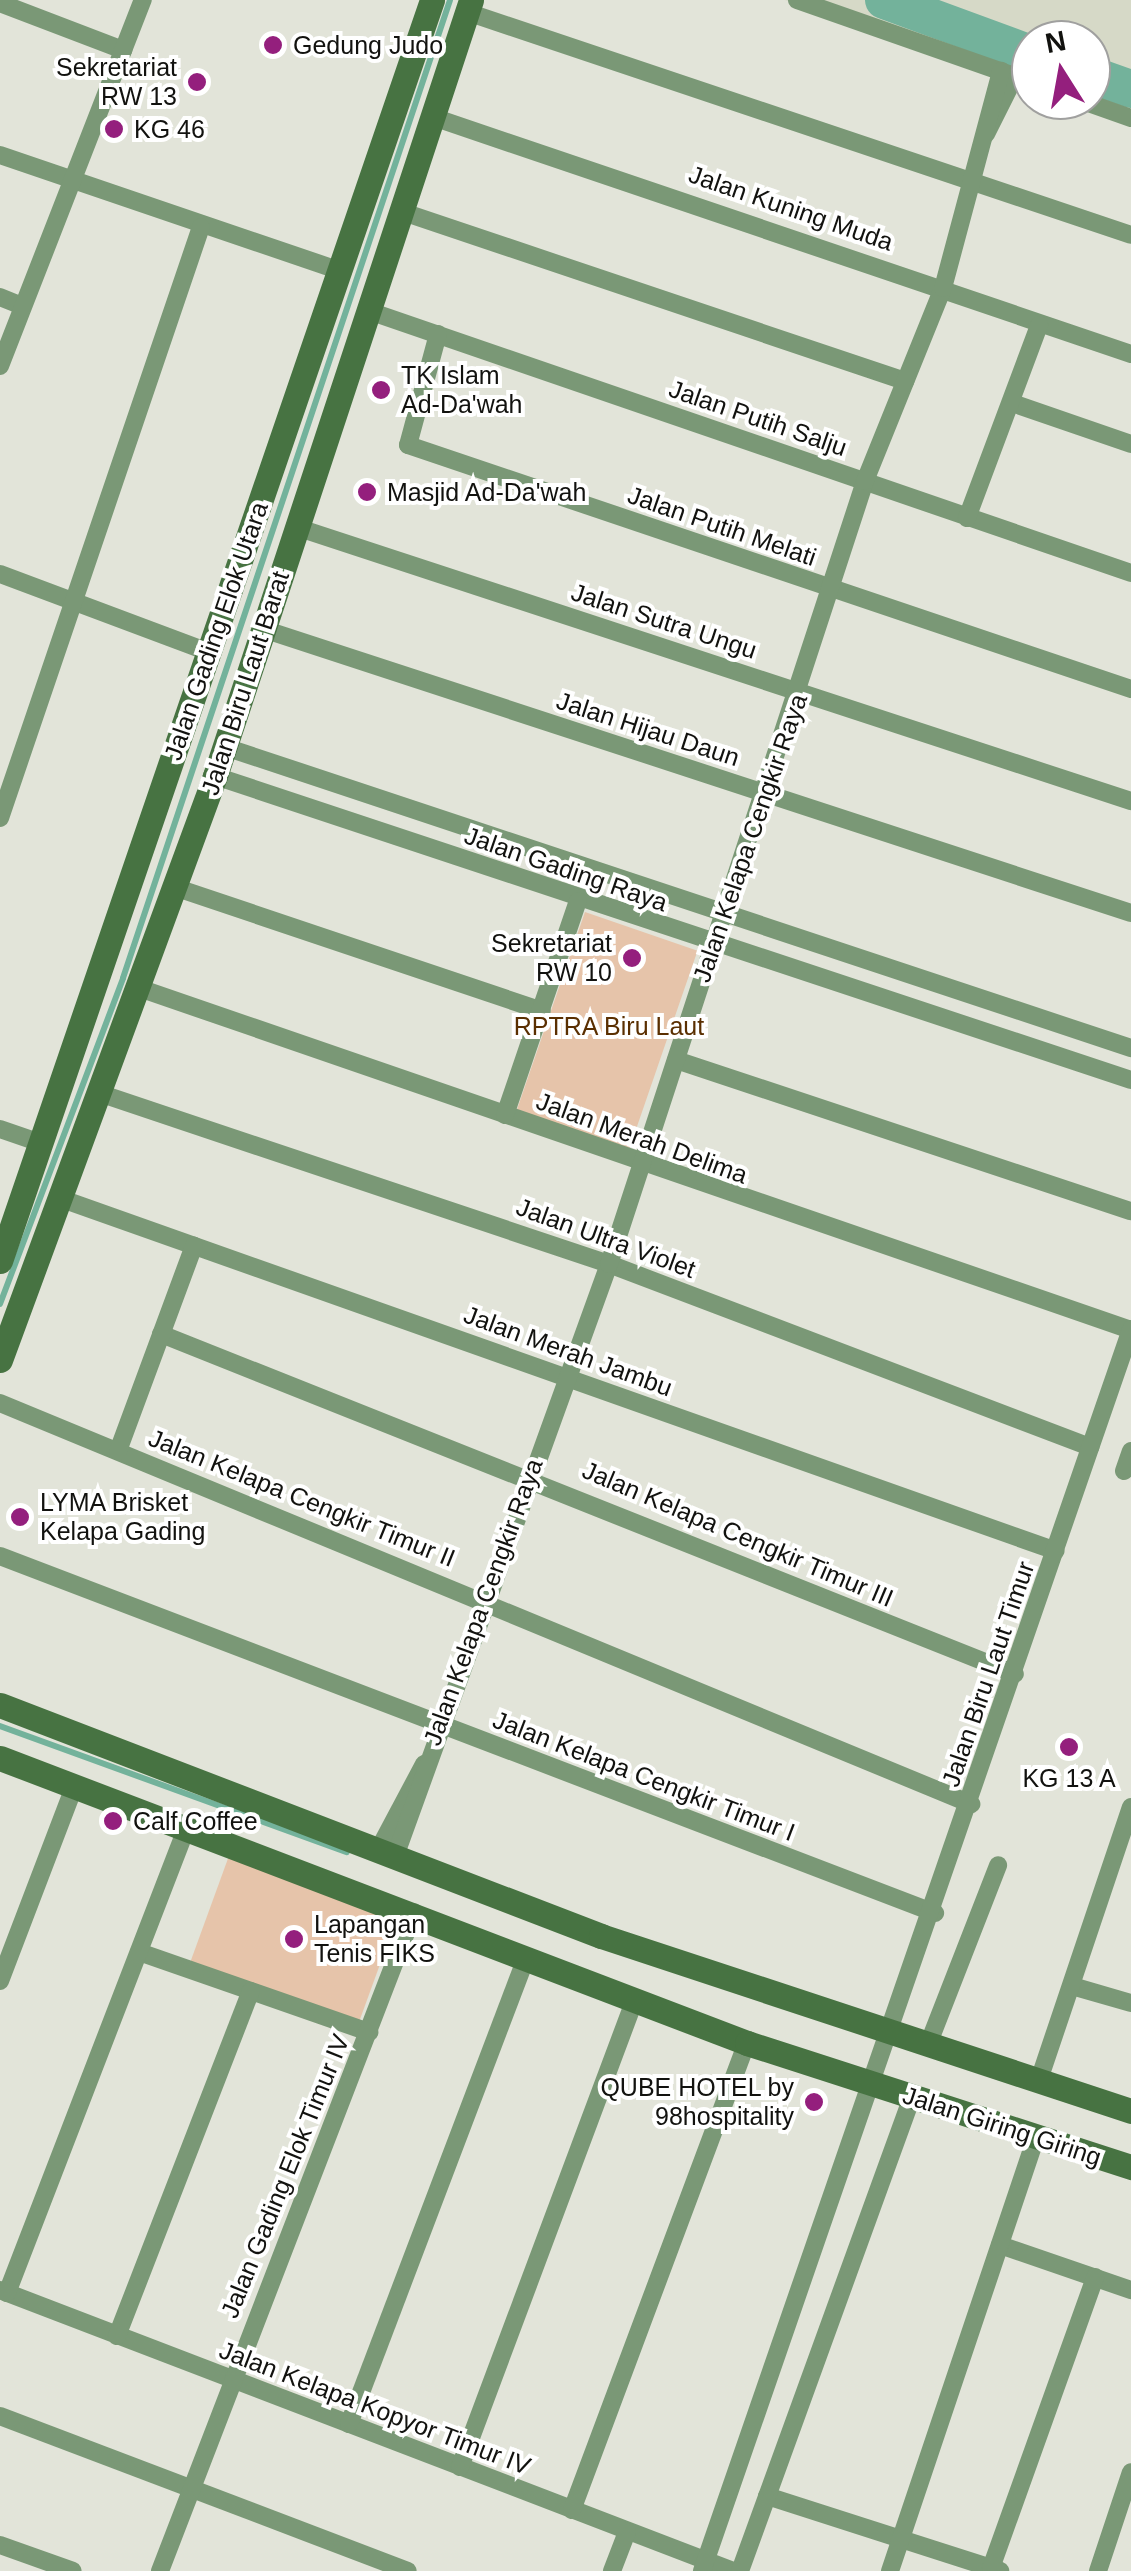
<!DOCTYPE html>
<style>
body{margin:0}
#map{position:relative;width:1131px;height:2571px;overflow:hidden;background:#e2e4d9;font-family:Arial,sans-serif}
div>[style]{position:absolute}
.built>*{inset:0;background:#d6d9c7}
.green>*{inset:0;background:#e6c4aa;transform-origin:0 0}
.stream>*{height:6px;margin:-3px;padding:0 3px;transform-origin:3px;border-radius:3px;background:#73b29b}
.river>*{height:38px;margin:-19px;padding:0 19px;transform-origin:19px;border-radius:19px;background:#73b29b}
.street>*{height:18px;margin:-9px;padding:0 9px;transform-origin:9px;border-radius:9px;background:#7a9876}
.secondary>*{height:25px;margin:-12.5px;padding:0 12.5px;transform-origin:12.5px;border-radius:12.5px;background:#477342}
.dots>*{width:28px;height:28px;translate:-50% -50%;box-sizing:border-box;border:5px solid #fff;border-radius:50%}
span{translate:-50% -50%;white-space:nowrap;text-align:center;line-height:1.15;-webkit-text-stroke:8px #fff;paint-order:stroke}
.poi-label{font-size:25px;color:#12120f}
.left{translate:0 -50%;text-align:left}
.right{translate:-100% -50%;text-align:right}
.street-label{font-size:25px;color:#12120f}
.park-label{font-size:25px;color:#5a2f01}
.north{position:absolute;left:1011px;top:20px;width:100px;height:100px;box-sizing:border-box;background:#fff;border:2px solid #a0a09f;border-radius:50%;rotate:349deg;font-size:28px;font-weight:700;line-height:40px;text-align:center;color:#12120f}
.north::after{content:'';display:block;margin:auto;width:35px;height:45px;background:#941f7d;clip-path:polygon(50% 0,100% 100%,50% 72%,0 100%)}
</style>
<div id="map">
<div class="built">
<div style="clip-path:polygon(785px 0,1131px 0,1131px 120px,1091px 100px,1091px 40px,1031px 40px,1031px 85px)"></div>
</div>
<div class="green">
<div style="left:585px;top:912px;width:119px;height:211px;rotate:19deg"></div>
<div style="left:230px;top:1853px;width:179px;height:117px;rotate:20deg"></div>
</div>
<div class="stream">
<div style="left:0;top:1304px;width:348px;rotate:-69.3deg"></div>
<div style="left:123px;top:978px;width:1031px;rotate:-71.51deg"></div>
<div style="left:0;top:1726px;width:369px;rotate:20deg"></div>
</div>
<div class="river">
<div style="left:884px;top:0;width:157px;rotate:20.2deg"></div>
<div style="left:1091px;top:75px;width:42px;rotate:19.3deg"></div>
</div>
<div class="street">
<div style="left:797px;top:0;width:248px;rotate:19.3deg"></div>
<div style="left:0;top:3px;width:132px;rotate:20.9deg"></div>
<div style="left:467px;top:12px;width:700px;rotate:18.56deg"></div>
<div style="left:1080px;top:100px;width:54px;rotate:19.4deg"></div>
<div style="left:433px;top:117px;width:737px;rotate:18.75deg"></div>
<div style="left:986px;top:134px;width:65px;rotate:-63.4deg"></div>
<div style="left:0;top:155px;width:362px;rotate:18.8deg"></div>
<div style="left:403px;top:212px;width:530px;rotate:18.61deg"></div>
<div style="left:0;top:297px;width:24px;rotate:22deg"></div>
<div style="left:369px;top:311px;width:806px;rotate:18.97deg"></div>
<div style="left:438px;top:334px;width:115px;rotate:105.1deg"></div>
<div style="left:408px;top:445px;width:763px;rotate:18.65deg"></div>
<div style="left:0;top:366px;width:393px;rotate:-68.7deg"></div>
<div style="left:1012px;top:403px;width:126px;rotate:19deg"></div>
<div style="left:967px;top:518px;width:206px;rotate:-69.5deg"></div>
<div style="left:296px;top:527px;width:879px;rotate:18.17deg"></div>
<div style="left:0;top:574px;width:223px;rotate:20.5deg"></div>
<div style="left:263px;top:629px;width:913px;rotate:18.12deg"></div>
<div style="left:225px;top:747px;width:955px;rotate:18.38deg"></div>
<div style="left:215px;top:776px;width:965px;rotate:18.36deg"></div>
<div style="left:0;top:818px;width:624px;rotate:-71.22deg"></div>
<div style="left:174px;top:887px;width:388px;rotate:18.6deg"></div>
<div style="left:139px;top:988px;width:1049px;rotate:19.02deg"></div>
<div style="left:676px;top:1060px;width:479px;rotate:18.4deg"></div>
<div style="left:99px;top:1093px;width:538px;rotate:18.54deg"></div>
<div style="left:609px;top:1264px;width:515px;rotate:20.83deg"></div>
<div style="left:505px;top:1115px;width:226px;rotate:-71.2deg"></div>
<div style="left:0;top:1129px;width:43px;rotate:18.9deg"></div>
<div style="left:62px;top:1199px;width:1054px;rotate:19.5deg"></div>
<div style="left:161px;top:1334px;width:919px;rotate:21.71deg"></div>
<div style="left:0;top:1403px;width:1051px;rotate:22.44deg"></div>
<div style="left:118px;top:1451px;width:219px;rotate:-69.7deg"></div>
<div style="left:1124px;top:1471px;width:21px;rotate:-71deg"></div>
<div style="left:0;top:1556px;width:1001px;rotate:20.9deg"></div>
<div style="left:381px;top:1845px;width:92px;rotate:-62deg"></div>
<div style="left:397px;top:1851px;width:624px;rotate:-70.14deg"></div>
<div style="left:609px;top:1264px;width:824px;rotate:-71.89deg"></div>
<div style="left:865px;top:481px;width:208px;rotate:-68deg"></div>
<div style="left:943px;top:288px;width:225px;rotate:-75deg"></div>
<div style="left:139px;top:1952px;width:244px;rotate:19.2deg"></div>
<div style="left:0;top:1981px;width:210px;rotate:-69.1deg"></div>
<div style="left:1072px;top:1986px;width:61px;rotate:16.1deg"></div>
<div style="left:928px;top:2045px;width:193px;rotate:-68.7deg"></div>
<div style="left:1039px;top:2080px;width:288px;rotate:-71.4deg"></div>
<div style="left:1000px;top:2245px;width:139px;rotate:19deg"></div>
<div style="left:0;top:2290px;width:785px;rotate:20.97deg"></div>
<div style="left:7px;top:2293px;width:495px;rotate:-68.9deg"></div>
<div style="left:117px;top:2336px;width:370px;rotate:-68.8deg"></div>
<div style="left:0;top:2416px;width:436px;rotate:20.8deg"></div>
<div style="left:349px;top:2424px;width:499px;rotate:-69.2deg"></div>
<div style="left:460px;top:2467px;width:500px;rotate:-69.5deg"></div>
<div style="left:767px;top:2496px;width:245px;rotate:17.8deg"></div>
<div style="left:572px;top:2510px;width:499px;rotate:-69.5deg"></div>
<div style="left:0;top:2545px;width:77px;rotate:19.6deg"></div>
<div style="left:991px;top:2568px;width:309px;rotate:-70.3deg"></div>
<div style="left:160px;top:2571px;width:706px;rotate:-68.92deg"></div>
<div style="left:612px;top:2571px;width:42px;rotate:-69deg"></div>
<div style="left:702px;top:2571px;width:1314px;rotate:-70.94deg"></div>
<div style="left:740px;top:2571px;width:504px;rotate:-70.06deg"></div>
<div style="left:890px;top:2571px;width:459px;rotate:-71.4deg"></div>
<div style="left:1098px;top:2571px;width:104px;rotate:-71.6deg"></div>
</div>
<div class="secondary">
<div style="left:0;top:1261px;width:1333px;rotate:-71.09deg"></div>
<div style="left:0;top:1360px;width:622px;rotate:-69.79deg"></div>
<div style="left:215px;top:776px;width:817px;rotate:-71.74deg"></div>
<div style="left:0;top:1705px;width:644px;rotate:21.02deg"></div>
<div style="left:601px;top:1936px;width:558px;rotate:18.27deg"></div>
<div style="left:0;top:1758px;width:800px;rotate:20.88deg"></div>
<div style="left:747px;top:2043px;width:404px;rotate:17.9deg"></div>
</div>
<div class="dots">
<div style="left:273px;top:45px;background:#941f7d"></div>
<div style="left:197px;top:82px;background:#941f7d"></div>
<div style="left:114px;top:129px;background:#941f7d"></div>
<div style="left:381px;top:390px;background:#941f7d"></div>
<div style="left:367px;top:492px;background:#941f7d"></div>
<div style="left:632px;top:958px;background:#941f7d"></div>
<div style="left:20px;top:1517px;background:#941f7d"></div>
<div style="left:1069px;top:1747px;background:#941f7d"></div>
<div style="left:113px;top:1821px;background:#941f7d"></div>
<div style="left:294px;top:1939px;background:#941f7d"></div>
<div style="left:814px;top:2102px;background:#941f7d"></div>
</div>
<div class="poi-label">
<span class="left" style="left:293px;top:45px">Gedung Judo</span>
<span class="right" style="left:177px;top:82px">Sekretariat<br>RW 13</span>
<span class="left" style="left:134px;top:129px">KG 46</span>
<span class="left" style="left:401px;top:390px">TK Islam<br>Ad-Da'wah</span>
<span class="left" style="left:387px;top:492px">Masjid Ad-Da'wah</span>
<span class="right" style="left:612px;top:958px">Sekretariat<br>RW 10</span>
<span class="left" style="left:40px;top:1517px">LYMA Brisket<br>Kelapa Gading</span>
<span style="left:1069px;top:1778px">KG 13 A</span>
<span class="left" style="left:133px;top:1821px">Calf Coffee</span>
<span class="left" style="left:314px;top:1939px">Lapangan<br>Tenis FIKS</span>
<span class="right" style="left:794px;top:2102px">QUBE HOTEL by<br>98hospitality</span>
</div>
<div class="street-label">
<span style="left:791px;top:208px;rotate:19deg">Jalan Kuning Muda</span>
<span style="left:758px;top:418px;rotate:19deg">Jalan Putih Salju</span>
<span style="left:722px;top:526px;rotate:19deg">Jalan Putih Melati</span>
<span style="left:664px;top:621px;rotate:18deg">Jalan Sutra Ungu</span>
<span style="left:216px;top:631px;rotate:-71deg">Jalan Gading Elok Utara</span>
<span style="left:245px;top:683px;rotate:-72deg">Jalan Biru Laut Barat</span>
<span style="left:648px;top:729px;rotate:18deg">Jalan Hijau Daun</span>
<span style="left:750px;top:838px;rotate:-71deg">Jalan Kelapa Cengkir Raya</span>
<span style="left:566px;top:869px;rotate:19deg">Jalan Gading Raya</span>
<span style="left:642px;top:1138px;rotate:20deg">Jalan Merah Delima</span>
<span style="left:606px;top:1238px;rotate:20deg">Jalan Ultra Violet</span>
<span style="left:568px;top:1351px;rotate:20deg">Jalan Merah Jambu</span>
<span style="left:302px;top:1498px;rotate:22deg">Jalan Kelapa Cengkir Timur II</span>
<span style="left:738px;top:1534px;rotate:23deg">Jalan Kelapa Cengkir Timur III</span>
<span style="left:483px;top:1602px;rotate:-70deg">Jalan Kelapa Cengkir Raya</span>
<span style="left:988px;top:1674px;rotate:-71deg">Jalan Biru Laut Timur</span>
<span style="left:644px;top:1776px;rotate:21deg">Jalan Kelapa Cengkir Timur I</span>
<span style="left:1002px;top:2126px;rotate:18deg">Jalan Giring Giring</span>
<span style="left:285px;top:2176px;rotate:-68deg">Jalan Gading Elok Timur IV</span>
<span style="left:375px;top:2408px;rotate:21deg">Jalan Kelapa Kopyor Timur IV</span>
</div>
<div class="park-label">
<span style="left:609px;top:1026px">RPTRA Biru Laut</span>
</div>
<div class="north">N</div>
</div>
